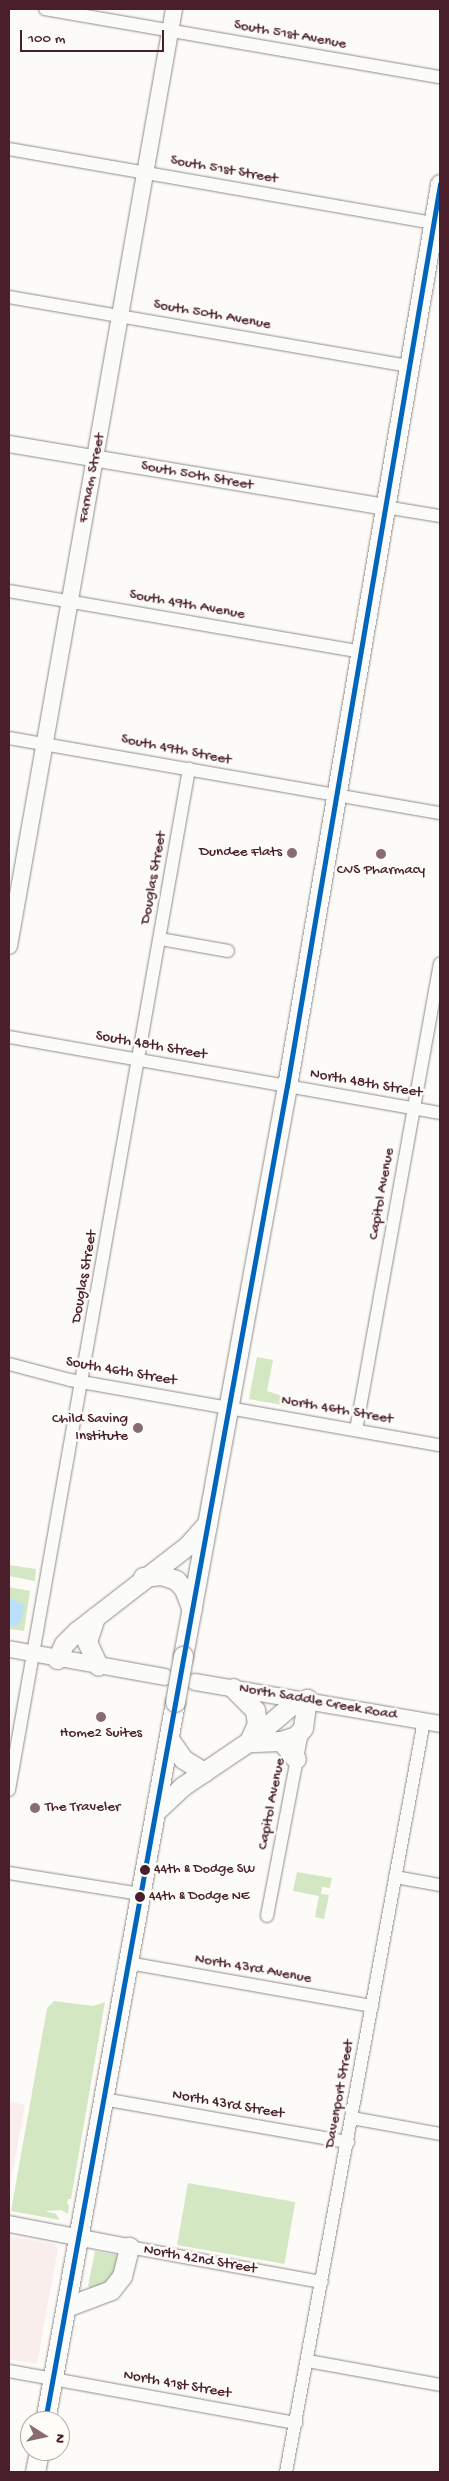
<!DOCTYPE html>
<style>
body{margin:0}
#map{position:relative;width:449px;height:2481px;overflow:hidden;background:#fcfbf8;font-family:"Gochi Hand",sans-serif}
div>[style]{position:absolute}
.built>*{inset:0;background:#f9eeeb}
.green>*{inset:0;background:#d3e8c2;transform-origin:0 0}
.water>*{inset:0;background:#bbe0fc}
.roads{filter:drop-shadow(0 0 1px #928a8b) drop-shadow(0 0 1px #928a8b)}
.minor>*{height:12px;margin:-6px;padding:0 6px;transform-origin:6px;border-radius:6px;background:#fbfbf9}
.major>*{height:16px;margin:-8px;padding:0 8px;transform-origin:8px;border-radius:8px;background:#fbfbf9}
.highway>*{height:19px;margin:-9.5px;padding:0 9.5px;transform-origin:9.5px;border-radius:9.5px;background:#fbfbf9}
.bridges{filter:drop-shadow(0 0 1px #928a8b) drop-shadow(0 0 1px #928a8b)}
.highway-bridge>*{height:19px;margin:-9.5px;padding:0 9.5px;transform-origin:9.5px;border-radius:9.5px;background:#fbfbf9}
.bus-1>*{height:5px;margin:-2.5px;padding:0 2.5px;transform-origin:2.5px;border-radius:2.5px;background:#0065bd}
.dots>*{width:14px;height:14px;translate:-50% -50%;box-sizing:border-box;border:2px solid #fdfcf7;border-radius:50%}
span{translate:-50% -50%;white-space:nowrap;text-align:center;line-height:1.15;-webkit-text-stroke:5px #fdfcf7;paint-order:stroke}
.bus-label{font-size:14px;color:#4a1f2b}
.left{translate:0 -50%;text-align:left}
.street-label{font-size:15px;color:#4a1f2b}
.poi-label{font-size:15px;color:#4a1f2b}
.right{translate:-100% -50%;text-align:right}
.frame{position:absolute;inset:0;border:10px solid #4a1f2b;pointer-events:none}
.north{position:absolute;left:20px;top:2411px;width:50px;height:50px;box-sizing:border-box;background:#fdfcf7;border:1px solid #b5a4a5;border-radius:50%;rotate:100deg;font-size:14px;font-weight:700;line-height:20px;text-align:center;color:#4a1f2b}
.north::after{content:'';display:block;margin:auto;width:18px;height:22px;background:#886c73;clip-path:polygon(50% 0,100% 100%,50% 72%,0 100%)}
.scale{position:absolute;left:20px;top:30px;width:144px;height:22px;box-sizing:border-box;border:2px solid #4a1f2b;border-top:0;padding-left:6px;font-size:15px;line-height:18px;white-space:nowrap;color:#4a1f2b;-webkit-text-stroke:4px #fdfcf7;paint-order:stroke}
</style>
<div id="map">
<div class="built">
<div style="clip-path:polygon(9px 2101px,25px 2105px,9px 2191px)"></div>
<div style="clip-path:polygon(9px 2236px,54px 2244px,58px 2248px,37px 2364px,9px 2359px)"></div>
</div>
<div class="green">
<div style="clip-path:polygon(257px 1357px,273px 1360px,267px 1391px,288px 1398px,288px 1406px,249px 1399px)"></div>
<div style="clip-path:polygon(9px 1565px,36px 1569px,35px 1581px,9px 1576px)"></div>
<div style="clip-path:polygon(9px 1587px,30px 1591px,24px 1631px,9px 1629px)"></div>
<div style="clip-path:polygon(297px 1872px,332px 1878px,330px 1888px,322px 1887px,321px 1894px,329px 1895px,324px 1919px,315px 1917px,319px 1896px,293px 1891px)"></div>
<div style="clip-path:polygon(54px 2001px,93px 2006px,105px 2002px,71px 2199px,68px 2199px,67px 2204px,69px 2205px,68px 2214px,61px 2210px,45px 2211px,56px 2214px,60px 2220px,11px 2211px,47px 2008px)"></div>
<div style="left:188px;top:2183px;width:109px;height:63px;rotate:10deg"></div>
<div style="clip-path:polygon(95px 2251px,123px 2256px,114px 2279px,91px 2289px,88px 2286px)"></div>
</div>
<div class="water">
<div style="clip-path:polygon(9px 1598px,24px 1605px,22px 1620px,16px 1626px,9px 1625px)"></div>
</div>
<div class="roads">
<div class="minor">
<div style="left:45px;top:9px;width:401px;rotate:9.8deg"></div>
<div style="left:9px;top:149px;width:437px;rotate:9.9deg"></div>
<div style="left:9px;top:297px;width:406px;rotate:9.8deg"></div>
<div style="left:385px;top:507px;width:56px;rotate:9.3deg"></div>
<div style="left:9px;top:591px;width:357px;rotate:9.8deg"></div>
<div style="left:9px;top:738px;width:437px;rotate:9.9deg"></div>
<div style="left:160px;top:939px;width:69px;rotate:10deg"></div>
<div style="left:9px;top:1037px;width:438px;rotate:10deg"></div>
<div style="left:9px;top:1364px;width:63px;rotate:14.7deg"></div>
<div style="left:70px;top:1380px;width:376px;rotate:10deg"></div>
<div style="left:356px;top:1430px;width:474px;rotate:-79.8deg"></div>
<div style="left:9px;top:1790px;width:1037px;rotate:-80deg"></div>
<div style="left:9px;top:1873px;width:133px;rotate:9.1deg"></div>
<div style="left:395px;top:1877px;width:46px;rotate:10.1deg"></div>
<div style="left:267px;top:1916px;width:191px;rotate:-79.2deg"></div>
<div style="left:128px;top:1963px;width:248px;rotate:10deg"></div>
<div style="left:103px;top:2099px;width:249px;rotate:10deg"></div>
<div style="left:352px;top:2118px;width:89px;rotate:10.3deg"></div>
<div style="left:129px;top:2247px;width:196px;rotate:10.3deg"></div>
<div style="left:308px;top:2361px;width:134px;rotate:10.3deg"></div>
<div style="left:9px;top:2371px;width:292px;rotate:10.3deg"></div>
<div style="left:286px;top:2472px;width:764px;rotate:-79.59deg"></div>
</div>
<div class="major">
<div style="left:9px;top:444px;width:381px;rotate:9.5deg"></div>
<div style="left:9px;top:946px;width:951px;rotate:-80.01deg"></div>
<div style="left:9px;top:1649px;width:158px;rotate:10.2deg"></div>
<div style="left:195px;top:1682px;width:249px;rotate:9.7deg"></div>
<div style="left:9px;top:2224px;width:122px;rotate:10.9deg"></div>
</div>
<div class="highway">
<div style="left:143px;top:1577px;width:18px;rotate:-6deg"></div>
<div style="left:161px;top:1575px;width:16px;rotate:18deg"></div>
<div style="left:176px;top:1580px;width:12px;rotate:48deg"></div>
<div style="left:184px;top:1589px;width:22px;rotate:69deg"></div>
<div style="left:95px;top:1617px;width:26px;rotate:108deg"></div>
<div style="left:87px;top:1642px;width:26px;rotate:65deg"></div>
<div style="left:183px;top:1656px;width:579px;rotate:-79.66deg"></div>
<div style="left:287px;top:1086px;width:915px;rotate:-80.37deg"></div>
<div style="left:57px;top:1659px;width:17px;rotate:-65deg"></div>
<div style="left:64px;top:1644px;width:18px;rotate:-45deg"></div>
<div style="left:77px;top:1631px;width:139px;rotate:-37.7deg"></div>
<div style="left:187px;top:1546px;width:30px;rotate:-48deg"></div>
<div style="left:233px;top:1688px;width:31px;rotate:45deg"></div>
<div style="left:255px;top:1710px;width:14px;rotate:82deg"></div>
<div style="left:257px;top:1724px;width:17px;rotate:115deg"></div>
<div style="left:169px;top:1739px;width:24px;rotate:55deg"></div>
<div style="left:183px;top:1759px;width:25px;rotate:32deg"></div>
<div style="left:281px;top:1741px;width:23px;rotate:50deg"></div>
<div style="left:155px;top:1812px;width:38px;rotate:-43deg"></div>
<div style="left:183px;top:1786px;width:78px;rotate:-34.1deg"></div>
<div style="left:248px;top:1742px;width:54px;rotate:-40.5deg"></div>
<div style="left:289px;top:1707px;width:20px;rotate:-24deg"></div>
<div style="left:307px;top:1699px;width:29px;rotate:98deg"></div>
<div style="left:303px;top:1728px;width:11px;rotate:131deg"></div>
<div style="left:296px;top:1736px;width:16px;rotate:162deg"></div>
<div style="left:281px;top:1741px;width:33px;rotate:178deg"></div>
<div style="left:66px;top:2307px;width:48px;rotate:-20.7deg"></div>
<div style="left:111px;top:2290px;width:18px;rotate:-52deg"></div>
<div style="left:122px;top:2276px;width:30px;rotate:-76deg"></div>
<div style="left:45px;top:2421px;width:731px;rotate:-79.75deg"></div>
<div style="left:35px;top:2472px;width:21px;rotate:-79deg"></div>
</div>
</div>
<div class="bridges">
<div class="highway-bridge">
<div style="left:175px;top:1702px;width:47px;rotate:-80.1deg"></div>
</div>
</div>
<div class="bus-1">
<div style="left:45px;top:2421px;width:1357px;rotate:-79.73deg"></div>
<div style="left:287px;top:1086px;width:915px;rotate:-80.37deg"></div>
</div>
<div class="dots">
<div style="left:292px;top:853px;background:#886c73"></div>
<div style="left:381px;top:854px;background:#886c73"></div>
<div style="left:138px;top:1428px;background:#886c73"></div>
<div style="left:101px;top:1717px;background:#886c73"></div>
<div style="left:35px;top:1808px;background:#886c73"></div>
<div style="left:145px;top:1870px;background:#4a1f2b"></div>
<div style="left:140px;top:1897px;background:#4a1f2b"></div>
</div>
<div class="bus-label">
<span class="left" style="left:154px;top:1870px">44th &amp; Dodge SW</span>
<span class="left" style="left:149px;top:1897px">44th &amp; Dodge NE</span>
</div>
<div class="street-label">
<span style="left:290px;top:35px;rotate:10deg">South 51st Avenue</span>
<span style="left:224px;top:170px;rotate:10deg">South 51st Street</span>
<span style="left:212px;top:315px;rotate:10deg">South 50th Avenue</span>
<span style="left:197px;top:476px;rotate:10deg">South 50th Street</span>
<span style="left:92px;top:478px;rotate:-79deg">Farnam Street</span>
<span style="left:187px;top:605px;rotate:10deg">South 49th Avenue</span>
<span style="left:176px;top:750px;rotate:11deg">South 49th Street</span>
<span style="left:154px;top:878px;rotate:-80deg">Douglas Street</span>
<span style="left:151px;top:1046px;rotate:10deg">South 48th Street</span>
<span style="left:366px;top:1084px;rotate:10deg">North 48th Street</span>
<span style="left:382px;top:1194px;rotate:-80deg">Capitol Avenue</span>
<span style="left:85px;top:1277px;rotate:-80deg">Douglas Street</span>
<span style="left:121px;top:1372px;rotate:10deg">South 46th Street</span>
<span style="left:337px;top:1410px;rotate:10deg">North 46th Street</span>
<span style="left:318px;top:1702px;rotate:10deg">North Saddle Creek Road</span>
<span style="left:272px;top:1804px;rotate:-79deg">Capitol Avenue</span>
<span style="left:253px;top:1969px;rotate:10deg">North 43rd Avenue</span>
<span style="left:340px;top:2094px;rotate:-80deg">Davenport Street</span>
<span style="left:228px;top:2105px;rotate:10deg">North 43rd Street</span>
<span style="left:200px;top:2260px;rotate:10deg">North 42nd Street</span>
<span style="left:177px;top:2385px;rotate:10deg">North 41st Street</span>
</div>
<div class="poi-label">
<span class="right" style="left:282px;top:853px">Dundee Flats</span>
<span style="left:381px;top:871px">CVS Pharmacy</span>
<span class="right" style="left:128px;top:1428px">Child Saving<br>Institute</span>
<span style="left:101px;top:1734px">Home2 Suites</span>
<span class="left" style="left:45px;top:1808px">The Traveler</span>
</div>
<div class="frame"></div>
<div class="north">N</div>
<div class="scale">100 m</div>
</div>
